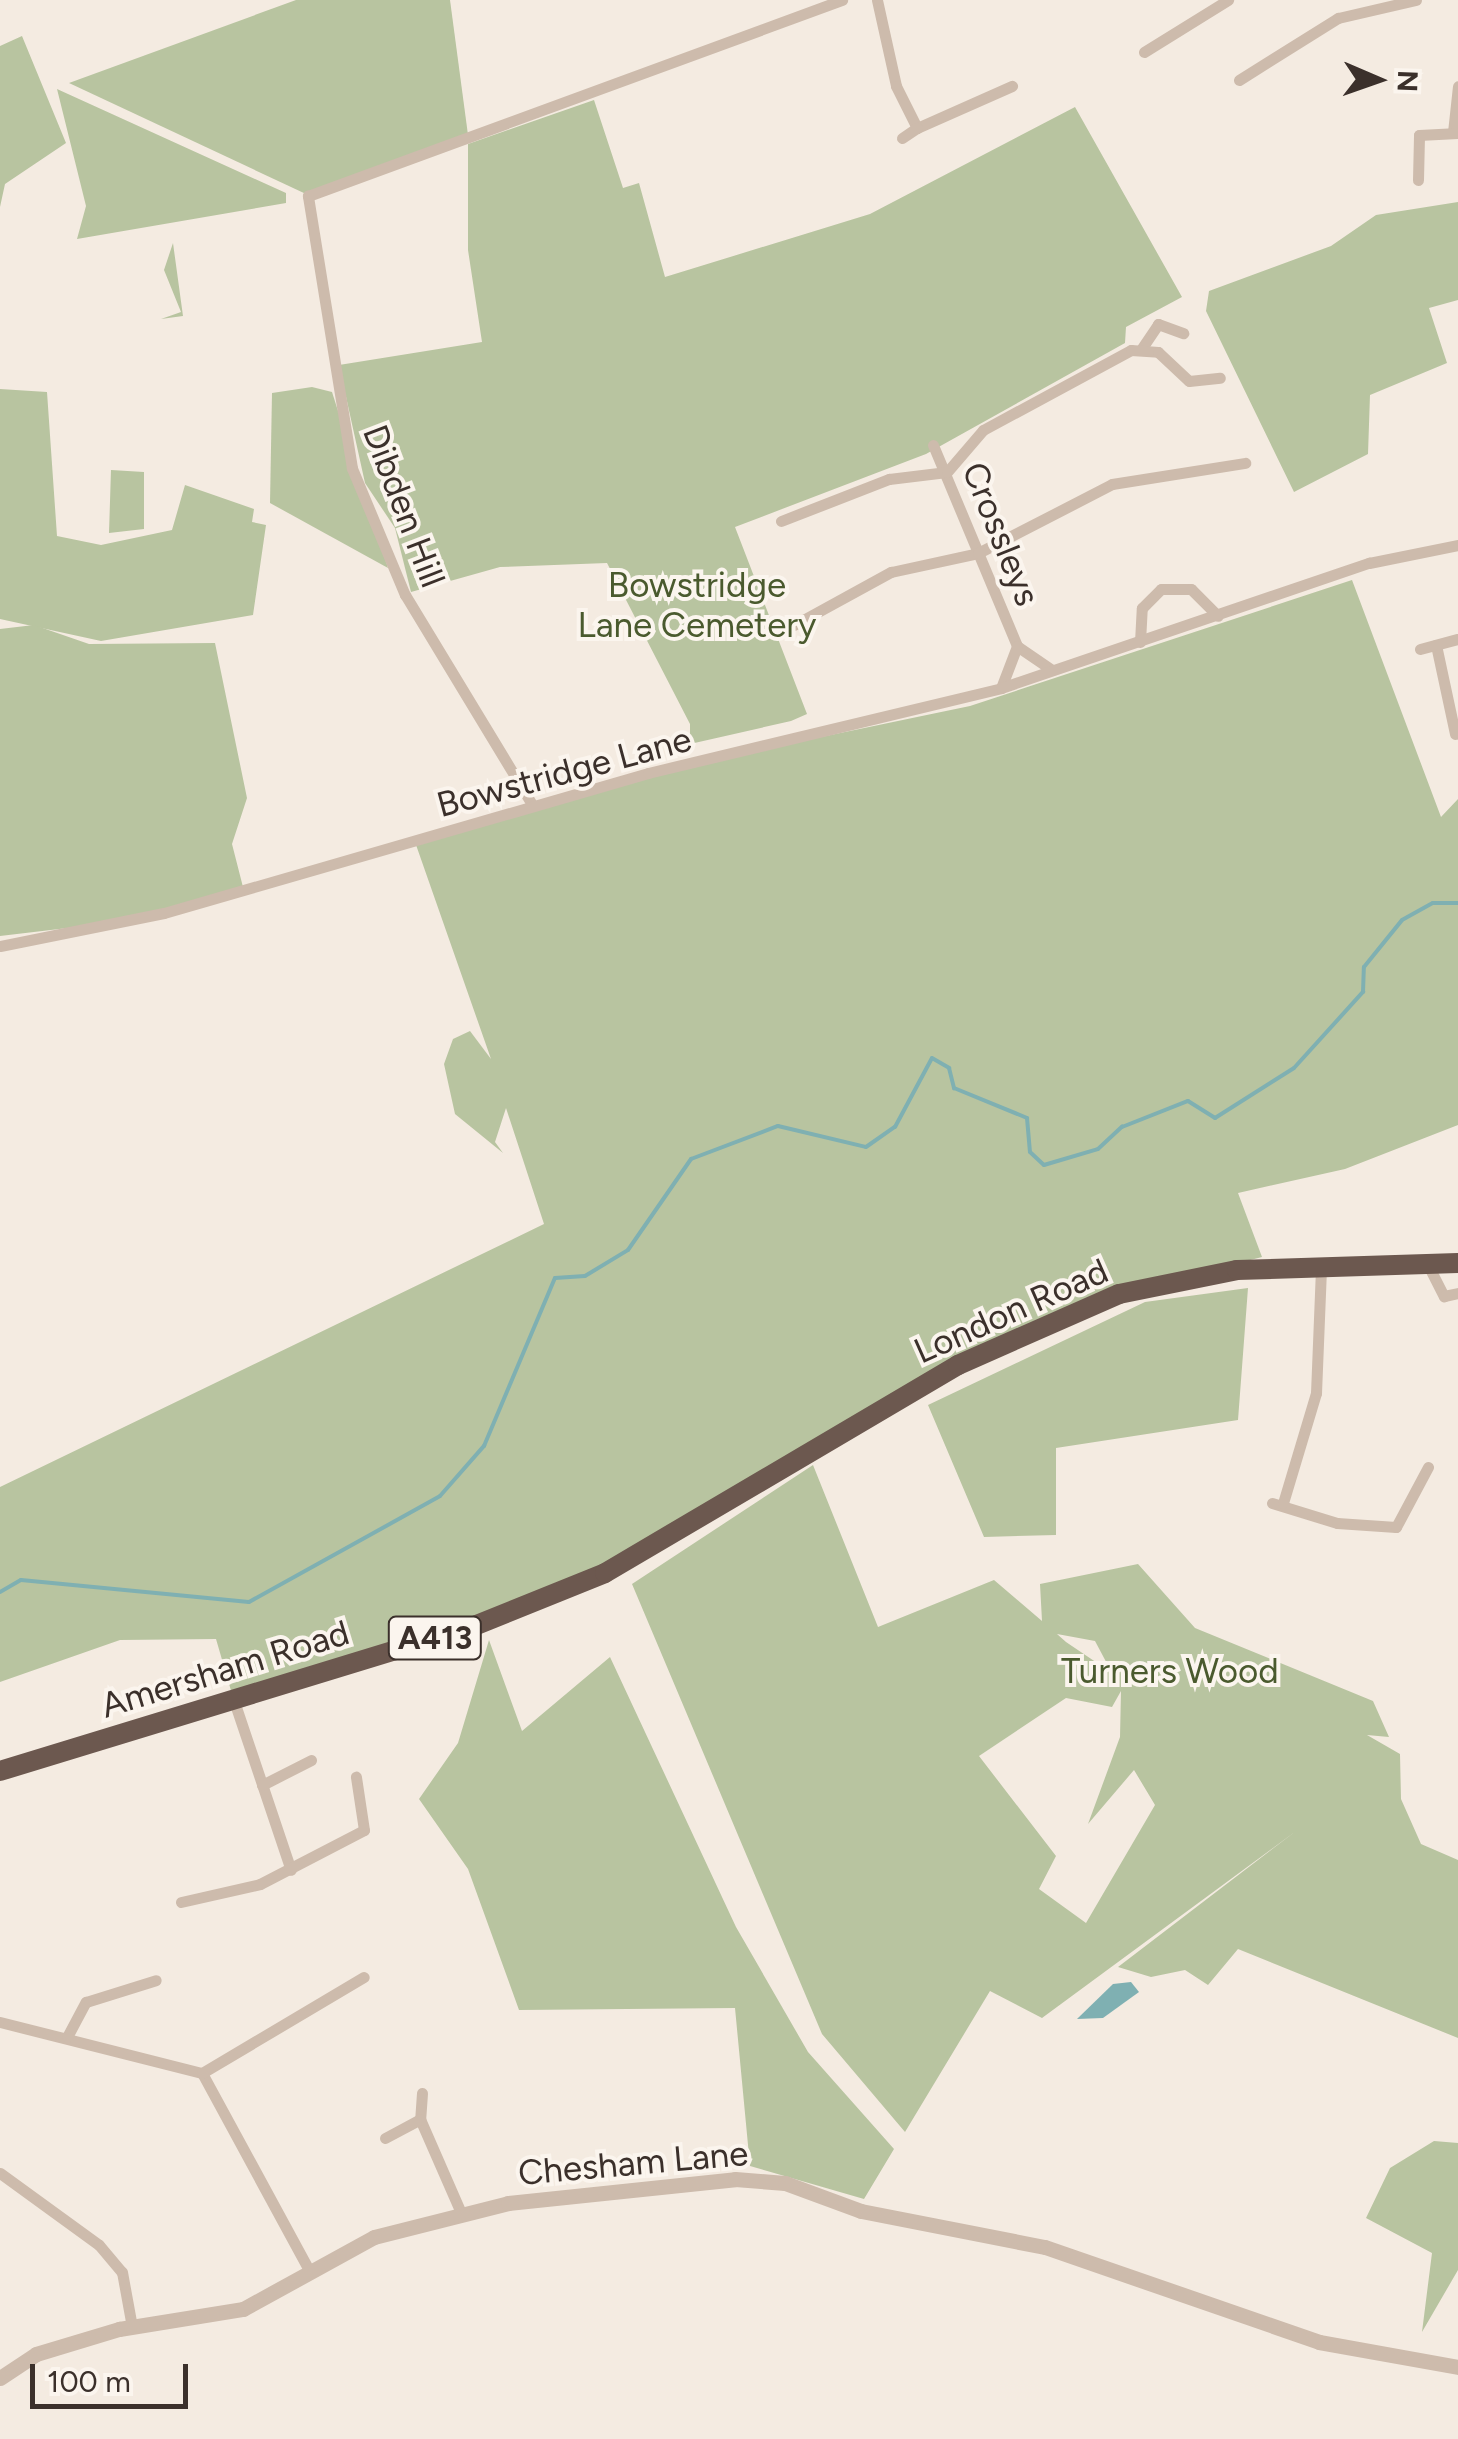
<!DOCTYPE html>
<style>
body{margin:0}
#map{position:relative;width:1458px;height:2439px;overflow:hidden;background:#f4ebe1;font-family:Figtree,sans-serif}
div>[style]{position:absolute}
.green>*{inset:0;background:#b8c4a0}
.water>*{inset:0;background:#7fb0b2}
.stream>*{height:4px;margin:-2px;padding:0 2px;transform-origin:2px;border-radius:2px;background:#7fb0b2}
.minor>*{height:11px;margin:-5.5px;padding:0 5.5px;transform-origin:5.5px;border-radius:5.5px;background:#cdbbac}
.tertiary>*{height:15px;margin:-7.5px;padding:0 7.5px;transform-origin:7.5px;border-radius:7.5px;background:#cdbbac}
.trunk>*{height:20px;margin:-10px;padding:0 10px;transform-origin:10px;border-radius:10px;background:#6c584f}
span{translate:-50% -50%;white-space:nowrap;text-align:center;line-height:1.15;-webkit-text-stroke:8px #fbf5ee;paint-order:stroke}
.shield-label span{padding:2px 8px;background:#fbf5ee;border:2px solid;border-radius:8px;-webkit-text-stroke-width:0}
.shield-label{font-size:32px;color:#3b302b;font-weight:700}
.street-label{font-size:35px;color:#3b302b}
.park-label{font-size:35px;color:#4a5a2e}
.north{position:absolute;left:1328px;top:30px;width:100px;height:100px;-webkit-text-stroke:8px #fbf5ee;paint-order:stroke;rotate:92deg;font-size:28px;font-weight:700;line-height:40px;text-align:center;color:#3b302b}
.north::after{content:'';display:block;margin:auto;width:35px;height:45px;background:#3b302b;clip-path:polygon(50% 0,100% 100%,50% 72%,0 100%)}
.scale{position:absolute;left:30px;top:2364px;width:158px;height:45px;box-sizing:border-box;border:5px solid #3b302b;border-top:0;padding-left:12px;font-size:30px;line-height:35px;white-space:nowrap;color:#3b302b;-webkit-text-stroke:8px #fbf5ee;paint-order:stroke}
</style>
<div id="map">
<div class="green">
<div style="clip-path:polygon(296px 0,450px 0,468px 135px,306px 194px,69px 83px)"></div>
<div style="clip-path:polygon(22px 36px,66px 143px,5px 184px,0 207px,0 46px)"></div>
<div style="clip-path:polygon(57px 89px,286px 193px,286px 203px,77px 239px,86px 206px)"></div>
<div style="clip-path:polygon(594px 100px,623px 188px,639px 183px,665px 277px,870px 214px,1075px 107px,1182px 297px,1126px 327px,1125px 343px,926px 454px,735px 527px,807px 714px,791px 721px,690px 744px,690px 724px,607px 563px,500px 567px,411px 592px,395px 528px,365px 483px,339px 365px,482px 342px,468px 250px,468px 144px)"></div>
<div style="clip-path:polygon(1458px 202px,1458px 300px,1429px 308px,1447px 363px,1370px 395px,1368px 454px,1294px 492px,1206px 311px,1209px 291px,1331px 246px,1376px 215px)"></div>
<div style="clip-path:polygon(173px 243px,183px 316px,161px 319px,181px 312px,164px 270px)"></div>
<div style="clip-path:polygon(312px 387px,332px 392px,388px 568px,270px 503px,272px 393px)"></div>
<div style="clip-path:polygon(0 389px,47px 392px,57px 536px,101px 545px,172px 530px,185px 485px,254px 509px,252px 522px,266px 525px,253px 615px,101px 641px,0 619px)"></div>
<div style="clip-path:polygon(111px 470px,144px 472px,144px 529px,109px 533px)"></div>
<div style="clip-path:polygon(1352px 580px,1441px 817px,1458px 799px,1458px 1125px,1345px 1169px,1238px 1193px,1262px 1257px,1119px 1294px,941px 1374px,605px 1573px,234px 1701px,216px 1639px,120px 1640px,0 1682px,0 1487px,544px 1224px,506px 1108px,495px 1142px,503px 1153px,455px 1114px,444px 1064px,453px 1039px,470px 1031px,491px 1059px,415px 842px,648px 773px,970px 706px)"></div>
<div style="clip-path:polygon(34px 625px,89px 644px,215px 643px,247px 798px,232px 844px,244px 891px,110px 923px,0 936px,0 629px)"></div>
<div style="clip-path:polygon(1248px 1288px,1238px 1420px,1056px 1448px,1056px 1535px,984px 1537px,928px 1405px,1145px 1302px)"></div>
<div style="clip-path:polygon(evenodd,813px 1465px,878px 1627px,994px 1580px,1042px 1621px,1040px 1584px,1138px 1564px,1195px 1628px,1373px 1701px,1389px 1737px,1367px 1735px,1400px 1754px,1401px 1799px,1421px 1844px,1458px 1860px,1458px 2038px,1238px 1949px,1208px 1985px,1185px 1970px,1151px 1977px,1118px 1967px,1296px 1831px,1042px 2018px,990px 1991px,905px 2132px,822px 2034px,632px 1584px,813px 1465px,1057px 1634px,1095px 1641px,1112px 1673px,1066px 1642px,1057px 1634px,813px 1465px,1121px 1691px,1120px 1737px,1088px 1824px,1134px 1770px,1155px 1805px,1086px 1923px,1039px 1889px,1056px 1856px,979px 1756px,1066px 1698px,1112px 1707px,1121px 1691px)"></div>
<div style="clip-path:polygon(489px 1640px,522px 1731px,610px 1657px,736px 1927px,808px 2052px,894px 2149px,864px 2199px,750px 2166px,735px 2008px,519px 2010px,468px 1869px,419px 1799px,458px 1743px)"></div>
<div style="clip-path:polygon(1434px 2141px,1458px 2143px,1458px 2270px,1422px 2332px,1432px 2253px,1366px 2218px,1390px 2168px)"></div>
</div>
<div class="water">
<div style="clip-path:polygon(1131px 1982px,1139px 1992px,1103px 2018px,1077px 2019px,1113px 1984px)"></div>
</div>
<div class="stream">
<div style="left:0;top:1592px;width:24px;rotate:-30deg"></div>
<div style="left:21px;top:1580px;width:229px;rotate:5.5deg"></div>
<div style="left:249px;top:1602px;width:218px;rotate:-29deg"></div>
<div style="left:440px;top:1496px;width:67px;rotate:-48.7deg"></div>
<div style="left:484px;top:1446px;width:182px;rotate:-67.1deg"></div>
<div style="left:555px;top:1278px;width:30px;rotate:-4deg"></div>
<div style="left:585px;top:1276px;width:50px;rotate:-31.2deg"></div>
<div style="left:628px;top:1250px;width:111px;rotate:-55.3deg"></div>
<div style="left:691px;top:1159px;width:93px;rotate:-20.8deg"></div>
<div style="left:778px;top:1126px;width:90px;rotate:13.4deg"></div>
<div style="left:866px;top:1147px;width:35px;rotate:-35deg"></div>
<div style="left:895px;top:1127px;width:78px;rotate:-61.8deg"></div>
<div style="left:932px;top:1058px;width:20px;rotate:30deg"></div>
<div style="left:949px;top:1068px;width:21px;rotate:76deg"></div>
<div style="left:954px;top:1088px;width:79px;rotate:22.3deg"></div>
<div style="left:1027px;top:1118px;width:34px;rotate:85deg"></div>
<div style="left:1030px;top:1152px;width:19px;rotate:43deg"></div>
<div style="left:1044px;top:1165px;width:56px;rotate:-16.5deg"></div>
<div style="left:1098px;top:1149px;width:33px;rotate:-43deg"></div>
<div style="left:1122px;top:1127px;width:71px;rotate:-21.5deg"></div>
<div style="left:1188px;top:1101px;width:32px;rotate:32deg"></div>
<div style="left:1215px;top:1118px;width:93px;rotate:-32.3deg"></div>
<div style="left:1294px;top:1068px;width:103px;rotate:-47.8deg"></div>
<div style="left:1363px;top:992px;width:25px;rotate:-88deg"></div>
<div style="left:1364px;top:967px;width:60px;rotate:-51deg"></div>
<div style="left:1402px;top:920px;width:35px;rotate:-29deg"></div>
<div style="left:1433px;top:903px;width:25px"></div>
</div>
<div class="minor">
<div style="left:877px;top:0;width:88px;rotate:77.5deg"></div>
<div style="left:896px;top:86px;width:47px;rotate:63.4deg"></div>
<div style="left:917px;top:128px;width:104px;rotate:-23.9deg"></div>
<div style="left:1144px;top:52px;width:99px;rotate:-31.8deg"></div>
<div style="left:1239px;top:80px;width:117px;rotate:-32.1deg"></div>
<div style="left:1338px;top:18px;width:80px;rotate:-13deg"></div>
<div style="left:1453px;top:132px;width:46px;rotate:-83.8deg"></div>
<div style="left:902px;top:138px;width:18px;rotate:-34deg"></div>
<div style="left:1418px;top:180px;width:45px;rotate:-88.7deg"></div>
<div style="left:1419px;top:135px;width:39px;rotate:-3deg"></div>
<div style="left:1142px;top:348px;width:29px;rotate:-56deg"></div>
<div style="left:1158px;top:324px;width:27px;rotate:20deg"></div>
<div style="left:933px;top:445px;width:218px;rotate:67.3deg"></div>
<div style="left:1017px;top:646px;width:42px;rotate:34.4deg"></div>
<div style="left:781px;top:521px;width:116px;rotate:-21.3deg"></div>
<div style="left:889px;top:479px;width:58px;rotate:-6.9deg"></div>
<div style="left:947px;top:472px;width:55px;rotate:-49.4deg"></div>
<div style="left:983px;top:430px;width:168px;rotate:-28.4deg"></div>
<div style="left:1131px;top:350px;width:27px;rotate:4deg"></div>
<div style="left:1158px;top:352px;width:42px;rotate:43.1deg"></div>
<div style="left:1189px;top:381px;width:31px;rotate:-6deg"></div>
<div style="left:794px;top:625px;width:111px;rotate:-28.7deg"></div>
<div style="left:891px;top:572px;width:89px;rotate:-12.3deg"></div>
<div style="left:978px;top:553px;width:151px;rotate:-27.2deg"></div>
<div style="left:1112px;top:484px;width:135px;rotate:-9deg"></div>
<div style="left:1140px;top:642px;width:34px;rotate:-87deg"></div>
<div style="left:1142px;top:608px;width:27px;rotate:-45deg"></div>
<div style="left:1161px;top:589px;width:30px"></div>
<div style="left:1191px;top:589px;width:38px;rotate:45deg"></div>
<div style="left:1436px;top:645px;width:91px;rotate:77.9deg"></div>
<div style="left:1420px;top:649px;width:39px;rotate:-15deg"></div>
<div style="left:1001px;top:688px;width:45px;rotate:-69.1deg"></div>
<div style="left:533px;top:806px;width:247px;rotate:-121.2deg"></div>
<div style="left:405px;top:595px;width:138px;rotate:-112.7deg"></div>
<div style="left:352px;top:468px;width:276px;rotate:-99.2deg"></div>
<div style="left:308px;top:196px;width:569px;rotate:-20.16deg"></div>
<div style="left:0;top:946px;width:167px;rotate:-11.4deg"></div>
<div style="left:164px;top:913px;width:504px;rotate:-16.13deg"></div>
<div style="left:648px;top:773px;width:363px;rotate:-13.5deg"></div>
<div style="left:1001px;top:688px;width:389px;rotate:-18.8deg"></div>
<div style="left:1369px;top:563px;width:91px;rotate:-11.4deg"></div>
<div style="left:1429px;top:1267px;width:33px;rotate:63deg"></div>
<div style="left:1444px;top:1296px;width:14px;rotate:-12deg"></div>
<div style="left:1272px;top:1503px;width:68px;rotate:17.1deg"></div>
<div style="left:1337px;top:1523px;width:59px;rotate:3.9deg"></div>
<div style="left:1396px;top:1527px;width:68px;rotate:-61.9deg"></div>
<div style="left:1283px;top:1503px;width:115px;rotate:-73.3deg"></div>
<div style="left:1316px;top:1393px;width:124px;rotate:-87.7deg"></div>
<div style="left:234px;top:1701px;width:178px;rotate:71.4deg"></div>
<div style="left:262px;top:1785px;width:55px;rotate:-27deg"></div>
<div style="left:181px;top:1902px;width:81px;rotate:-12.8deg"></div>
<div style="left:260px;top:1884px;width:117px;rotate:-27.4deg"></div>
<div style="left:364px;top:1830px;width:54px;rotate:-98.6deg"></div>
<div style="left:0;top:2022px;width:208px;rotate:14.2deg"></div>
<div style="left:202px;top:2073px;width:222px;rotate:61.5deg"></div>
<div style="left:67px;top:2037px;width:40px;rotate:-62deg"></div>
<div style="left:86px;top:2002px;width:73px;rotate:-17.4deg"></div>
<div style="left:202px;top:2073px;width:188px;rotate:-30.7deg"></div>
<div style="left:422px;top:2093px;width:26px;rotate:94deg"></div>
<div style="left:420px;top:2119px;width:103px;rotate:66.4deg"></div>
<div style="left:385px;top:2138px;width:40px;rotate:-28deg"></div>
<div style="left:0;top:2173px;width:122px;rotate:36deg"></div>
<div style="left:99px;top:2245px;width:35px;rotate:50deg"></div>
<div style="left:122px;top:2272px;width:56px;rotate:79.7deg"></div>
</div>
<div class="tertiary">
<div style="left:0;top:2378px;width:43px;rotate:-33.7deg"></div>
<div style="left:36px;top:2354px;width:87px;rotate:-16.8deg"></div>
<div style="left:119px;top:2329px;width:126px;rotate:-9.2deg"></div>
<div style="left:243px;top:2309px;width:149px;rotate:-28.8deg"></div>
<div style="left:374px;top:2237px;width:138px;rotate:-14.2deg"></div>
<div style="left:508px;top:2203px;width:228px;rotate:-6deg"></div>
<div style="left:735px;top:2179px;width:50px;rotate:4.6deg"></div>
<div style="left:785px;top:2183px;width:81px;rotate:20.2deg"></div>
<div style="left:861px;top:2211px;width:187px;rotate:11.1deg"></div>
<div style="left:1045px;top:2247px;width:290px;rotate:19.1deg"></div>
<div style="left:1319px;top:2342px;width:141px;rotate:10.2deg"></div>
</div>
<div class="trunk">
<div style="left:0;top:1771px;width:496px;rotate:-17deg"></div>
<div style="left:474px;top:1626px;width:141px;rotate:-22deg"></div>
<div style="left:605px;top:1573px;width:410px;rotate:-30.5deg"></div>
<div style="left:958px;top:1365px;width:176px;rotate:-23.8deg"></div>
<div style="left:1119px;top:1294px;width:120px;rotate:-11.5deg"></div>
<div style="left:1237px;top:1270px;width:221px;rotate:-1.8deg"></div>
</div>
<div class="shield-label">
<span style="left:435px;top:1638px">A413</span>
</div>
<div class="street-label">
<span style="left:404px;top:506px;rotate:69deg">Dibden Hill</span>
<span style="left:1001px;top:534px;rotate:68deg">Crossleys</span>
<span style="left:564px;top:772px;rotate:-15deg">Bowstridge Lane</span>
<span style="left:1011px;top:1311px;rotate:-24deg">London Road</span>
<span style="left:225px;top:1669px;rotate:-17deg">Amersham Road</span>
<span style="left:633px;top:2163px;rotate:-5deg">Chesham Lane</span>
</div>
<div class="park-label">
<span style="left:697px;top:605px">Bowstridge<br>Lane Cemetery</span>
<span style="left:1170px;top:1671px">Turners Wood</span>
</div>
<div class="north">N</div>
<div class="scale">100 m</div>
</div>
